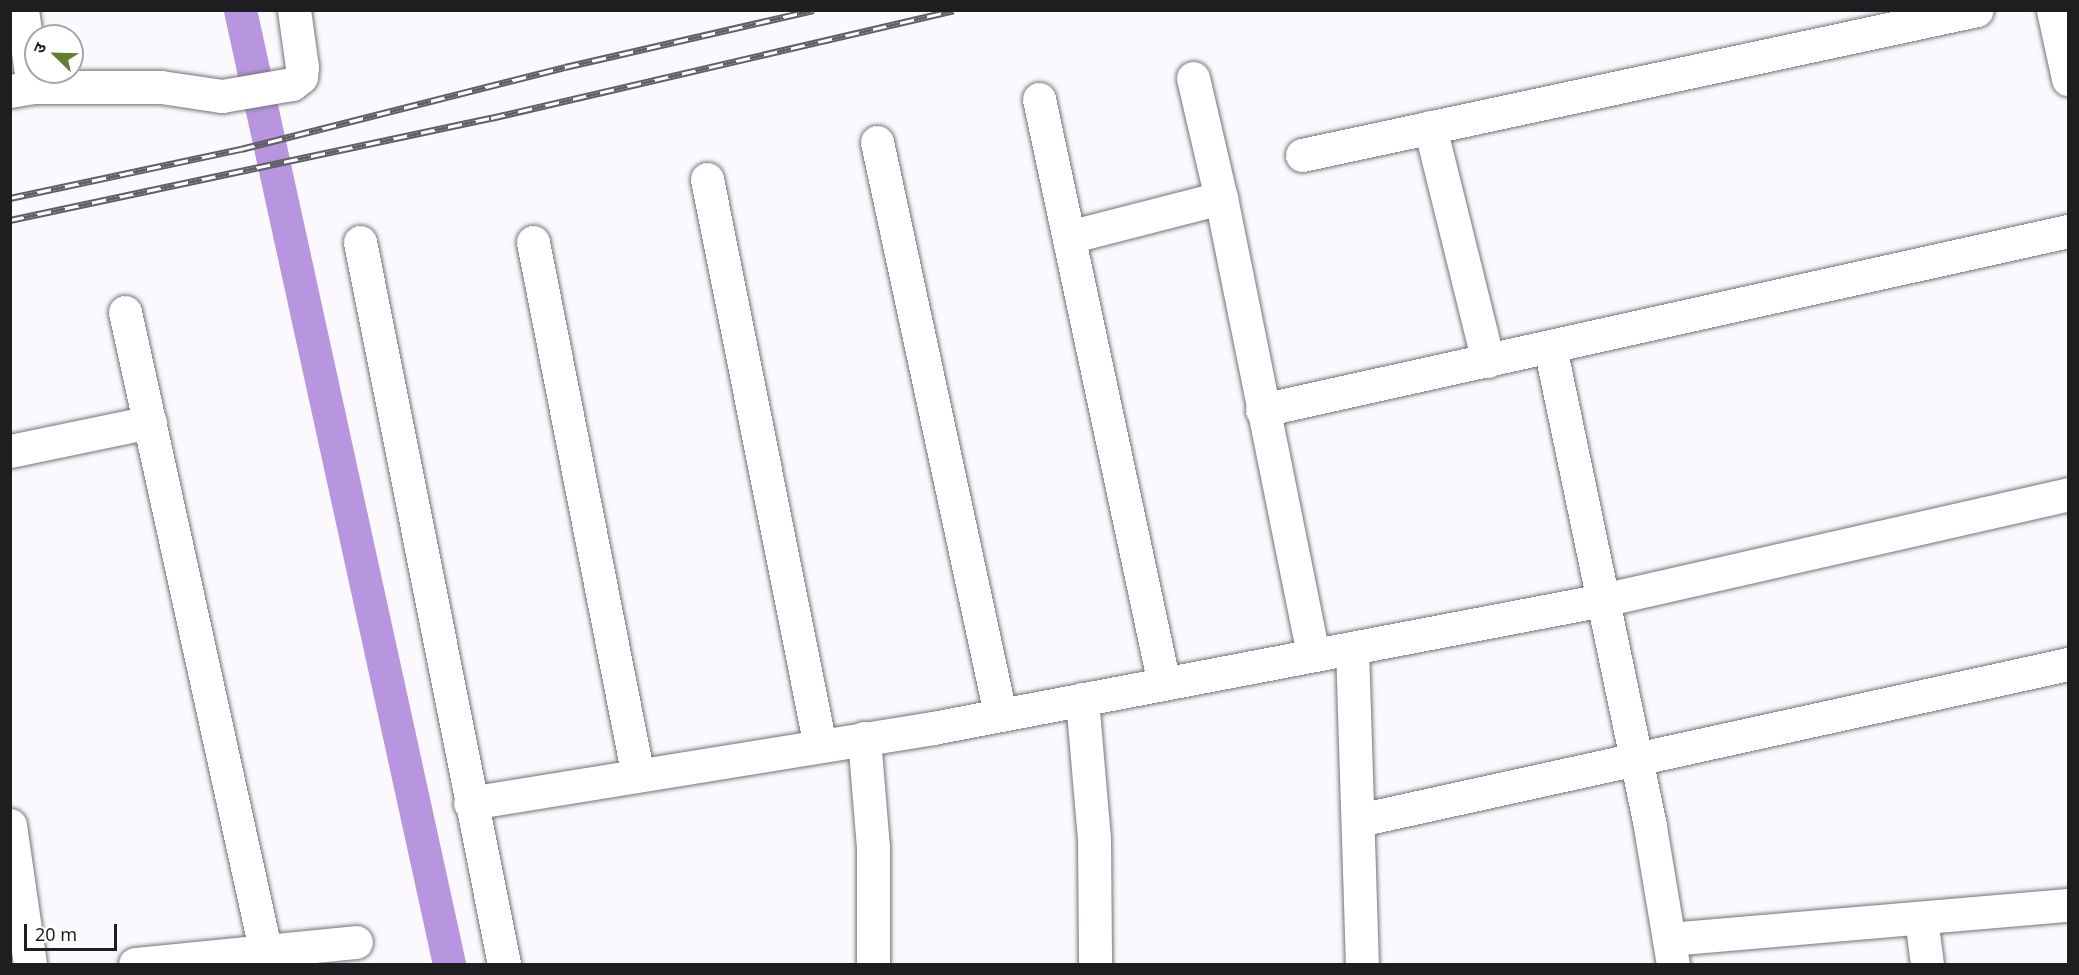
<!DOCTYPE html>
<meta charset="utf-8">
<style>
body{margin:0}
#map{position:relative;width:2079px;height:975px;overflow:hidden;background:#fbf9fe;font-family:"Noto Sans","Noto Sans Devanagari",sans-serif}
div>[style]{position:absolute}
.canal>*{height:33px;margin:-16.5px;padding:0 16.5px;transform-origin:16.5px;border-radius:16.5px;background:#b796df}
.roads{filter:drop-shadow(0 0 2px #75727a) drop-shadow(0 0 2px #75727a)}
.minor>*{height:33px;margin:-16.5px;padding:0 16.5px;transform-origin:16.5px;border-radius:16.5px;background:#fff}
.rail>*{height:7px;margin-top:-3.5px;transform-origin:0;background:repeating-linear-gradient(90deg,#fff 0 14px,#626064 0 28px);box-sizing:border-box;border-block:2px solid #626064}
span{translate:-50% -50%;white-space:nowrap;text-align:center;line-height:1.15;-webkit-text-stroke:4.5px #fff;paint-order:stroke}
.frame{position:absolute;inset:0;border:12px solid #1e1d20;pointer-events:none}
.north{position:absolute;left:24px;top:24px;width:60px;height:60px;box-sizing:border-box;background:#fff;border:2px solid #a5a5a6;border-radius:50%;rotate:293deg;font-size:16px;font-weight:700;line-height:24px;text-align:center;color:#1e1d20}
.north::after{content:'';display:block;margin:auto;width:21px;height:27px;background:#647d30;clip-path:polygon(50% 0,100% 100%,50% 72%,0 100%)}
.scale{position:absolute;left:24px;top:924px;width:93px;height:27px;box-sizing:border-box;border:3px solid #1e1d20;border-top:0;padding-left:8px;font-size:18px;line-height:21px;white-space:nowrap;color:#1e1d20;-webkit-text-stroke:4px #fff;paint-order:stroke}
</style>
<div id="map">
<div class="canal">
<div style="left:240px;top:10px;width:977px;rotate:77.64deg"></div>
</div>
<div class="roads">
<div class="minor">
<div style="left:22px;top:10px;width:78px;rotate:81.9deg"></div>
<div style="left:2053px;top:10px;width:71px;rotate:77.7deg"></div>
<div style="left:1193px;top:78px;width:123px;rotate:76.9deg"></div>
<div style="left:1221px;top:198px;width:466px;rotate:78.6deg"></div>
<div style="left:10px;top:91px;width:23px;rotate:-10deg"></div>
<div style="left:33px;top:87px;width:128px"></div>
<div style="left:161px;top:87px;width:62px;rotate:8.4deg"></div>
<div style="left:222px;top:96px;width:71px;rotate:-9.7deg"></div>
<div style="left:292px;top:84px;width:11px;rotate:-38deg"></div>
<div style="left:301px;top:77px;width:10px;rotate:-84deg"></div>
<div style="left:302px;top:67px;width:58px;rotate:-98deg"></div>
<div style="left:1039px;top:99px;width:598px;rotate:77.94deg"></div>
<div style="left:1430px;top:127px;width:241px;rotate:76.1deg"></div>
<div style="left:877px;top:142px;width:585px;rotate:77.86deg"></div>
<div style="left:1302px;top:155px;width:690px;rotate:-12.12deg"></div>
<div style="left:707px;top:179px;width:578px;rotate:78.73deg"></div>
<div style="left:1069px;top:237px;width:157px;rotate:-14.4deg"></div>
<div style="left:360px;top:242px;width:736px;rotate:78.72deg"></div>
<div style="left:533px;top:242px;width:544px;rotate:78.88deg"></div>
<div style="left:125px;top:312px;width:652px;rotate:77.6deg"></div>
<div style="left:1550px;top:347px;width:490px;rotate:78.2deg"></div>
<div style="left:1650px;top:827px;width:139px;rotate:80.5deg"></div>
<div style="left:1262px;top:410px;width:826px;rotate:-12.52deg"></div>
<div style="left:10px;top:451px;width:143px;rotate:-11.7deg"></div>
<div style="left:1352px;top:648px;width:316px;rotate:88.2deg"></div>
<div style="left:1082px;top:699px;width:141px;rotate:85.1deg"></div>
<div style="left:1094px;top:839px;width:125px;rotate:89.5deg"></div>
<div style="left:864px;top:738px;width:109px;rotate:85.3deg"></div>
<div style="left:873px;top:847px;width:117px;rotate:90deg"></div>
<div style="left:470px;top:803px;width:469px;rotate:-9.2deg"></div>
<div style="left:933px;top:728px;width:682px;rotate:-10.82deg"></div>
<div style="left:1603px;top:600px;width:477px;rotate:-12.8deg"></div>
<div style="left:1359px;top:820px;width:726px;rotate:-12.41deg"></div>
<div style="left:10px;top:825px;width:140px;rotate:81.8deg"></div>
<div style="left:1921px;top:918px;width:46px;rotate:82.6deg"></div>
<div style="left:1669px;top:939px;width:400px;rotate:-4.9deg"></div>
<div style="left:135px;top:964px;width:222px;rotate:-5.7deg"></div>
</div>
</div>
<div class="rail">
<div style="left:10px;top:198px;width:236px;rotate:-12deg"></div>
<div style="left:241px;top:149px;width:334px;rotate:-14.2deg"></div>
<div style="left:565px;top:67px;width:255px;rotate:-12.9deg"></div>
<div style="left:10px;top:220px;width:492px;rotate:-12deg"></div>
<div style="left:491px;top:118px;width:475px;rotate:-13.1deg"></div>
</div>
<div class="frame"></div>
<div class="north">उ</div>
<div class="scale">20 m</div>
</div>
